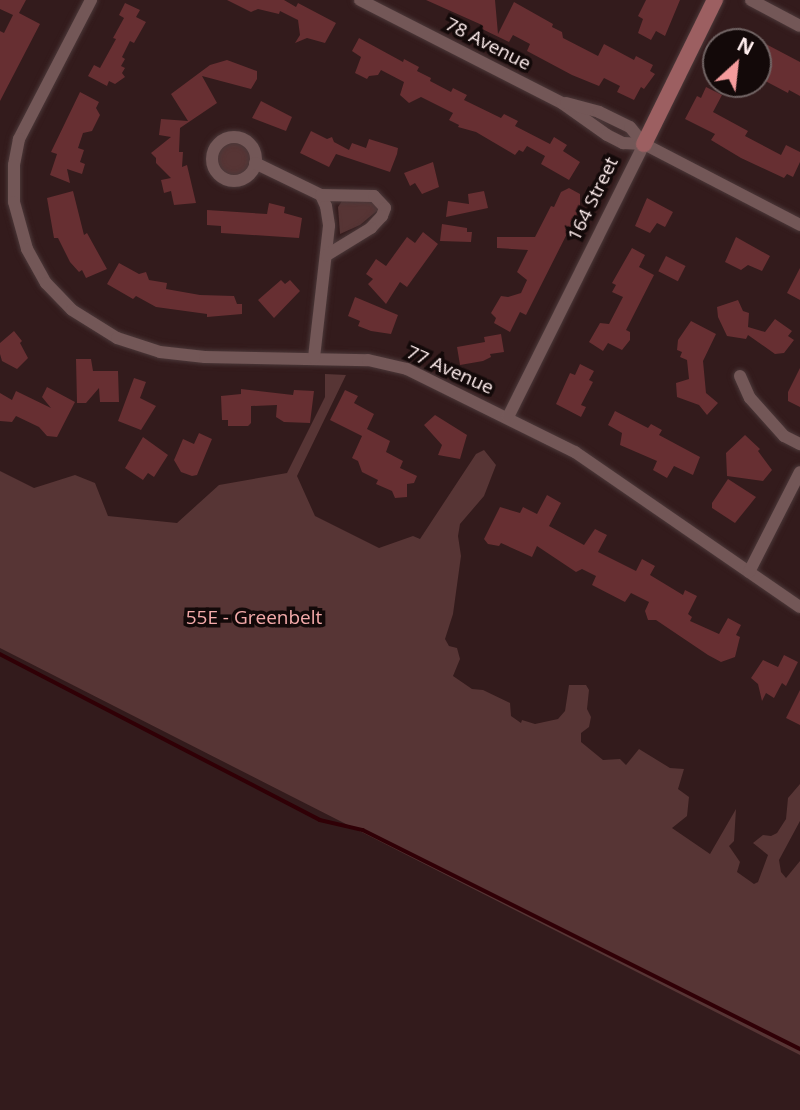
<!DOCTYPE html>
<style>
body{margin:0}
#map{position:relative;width:800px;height:1110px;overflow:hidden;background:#331b1c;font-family:"Open Sans",sans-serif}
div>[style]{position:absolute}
.green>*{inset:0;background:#573535}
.round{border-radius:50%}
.stream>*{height:3.5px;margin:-1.75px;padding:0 1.75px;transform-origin:1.75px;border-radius:1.75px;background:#300006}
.building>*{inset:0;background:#672f32;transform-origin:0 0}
.roads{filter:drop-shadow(0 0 2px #4b3839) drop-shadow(0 0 2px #4b3839)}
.street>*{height:12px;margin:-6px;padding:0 6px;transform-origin:6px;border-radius:6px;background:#735757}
.street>.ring{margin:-6px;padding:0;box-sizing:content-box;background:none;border:12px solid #735757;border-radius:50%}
.secondary>*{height:16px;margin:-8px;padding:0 8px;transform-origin:8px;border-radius:8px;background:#9c5f61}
span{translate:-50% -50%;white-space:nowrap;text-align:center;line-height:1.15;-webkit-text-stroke:7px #130909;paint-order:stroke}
.street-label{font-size:19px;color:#feeded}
.park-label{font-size:19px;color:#f5abab}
.north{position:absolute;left:702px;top:28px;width:70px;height:70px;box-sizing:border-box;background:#130909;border:2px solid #716464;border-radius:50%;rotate:27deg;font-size:19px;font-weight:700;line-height:28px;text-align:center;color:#feeded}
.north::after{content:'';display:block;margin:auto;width:24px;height:32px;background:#f59b9c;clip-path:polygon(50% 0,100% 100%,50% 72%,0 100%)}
</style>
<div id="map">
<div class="green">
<div class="round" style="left:216px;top:141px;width:36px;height:36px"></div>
<div style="clip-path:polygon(367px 200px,376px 204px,378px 210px,360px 225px,340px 234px,338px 207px,342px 201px)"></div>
<div style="clip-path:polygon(325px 374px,346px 375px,297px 476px,315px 516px,379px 548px,413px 536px,420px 539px,476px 454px,484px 450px,496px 465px,484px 496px,460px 524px,458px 536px,461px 556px,453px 614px,445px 639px,449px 646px,457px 648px,460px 659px,453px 676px,472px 689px,483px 690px,510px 703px,511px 716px,521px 723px,522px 720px,535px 724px,558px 719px,565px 711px,569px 685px,586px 685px,589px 690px,587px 709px,591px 717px,589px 727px,581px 733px,581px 742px,603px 760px,620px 759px,626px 765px,639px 749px,670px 768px,684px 769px,678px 789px,689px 797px,687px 816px,672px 828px,710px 854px,736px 809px,734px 841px,729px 846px,740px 862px,737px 872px,754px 884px,758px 882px,768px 855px,753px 843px,763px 835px,771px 836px,777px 833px,786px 819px,788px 798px,800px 784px,800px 821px,779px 860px,781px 872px,786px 878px,800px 861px,800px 853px,800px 1055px,0 648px,0 471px,34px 488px,75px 475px,95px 483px,108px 516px,177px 523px,219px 485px,287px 473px,325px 397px)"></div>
</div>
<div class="stream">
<div style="left:0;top:654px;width:360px;rotate:27.4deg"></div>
<div style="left:320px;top:820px;width:44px;rotate:13.1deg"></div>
<div style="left:363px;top:830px;width:489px;rotate:26.6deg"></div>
</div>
<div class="building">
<div style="clip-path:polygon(0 0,26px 0,19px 13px,40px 24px,0 101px,0 31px,4px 33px,13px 15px,0 9px)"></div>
<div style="clip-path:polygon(227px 0,284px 0,296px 7px,298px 3px,336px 23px,325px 43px,307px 38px,295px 43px,300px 35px,298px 20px,280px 11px,279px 14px,258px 9px,251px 12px)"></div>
<div style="clip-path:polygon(426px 0,495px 0,498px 34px,514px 2px,553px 24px,552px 27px,562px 32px,563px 38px,598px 56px,604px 44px,634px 60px,636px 56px,653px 65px,650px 71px,655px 74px,644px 89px,641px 87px,634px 100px,617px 92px,620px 86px,604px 78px,599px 86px,572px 75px,527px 51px,530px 44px,513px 35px,509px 42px,480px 28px,482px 25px)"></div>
<div style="clip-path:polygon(646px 0,680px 0,665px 36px,656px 31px,651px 40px,638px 33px,643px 19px,638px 16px)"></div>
<div style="clip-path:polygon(125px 3px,140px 10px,136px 17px,146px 22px,134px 43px,130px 41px,122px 57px,125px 59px,121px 66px,125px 68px,122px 73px,125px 77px,115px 84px,109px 81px,107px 86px,88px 76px,94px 65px,100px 68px,116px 39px,113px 38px,124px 18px,119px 15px)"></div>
<div style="clip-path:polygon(359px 38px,403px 62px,404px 59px,419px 67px,417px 71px,431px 78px,430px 81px,451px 92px,453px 88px,467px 95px,464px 100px,501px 118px,504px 114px,518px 121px,515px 126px,550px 144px,554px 137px,567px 145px,563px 151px,580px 162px,569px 180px,541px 164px,545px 156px,527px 146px,523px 152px,519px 150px,515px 155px,476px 132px,458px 127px,459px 125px,449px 120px,453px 113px,421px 97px,409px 103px,400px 95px,404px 82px,381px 70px,378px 75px,369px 76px,367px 79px,355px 73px,361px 57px,352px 51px)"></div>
<div style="clip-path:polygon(758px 40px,800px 62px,800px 96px,789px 90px,788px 93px,758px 77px)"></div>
<div style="clip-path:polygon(227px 60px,257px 71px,257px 79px,251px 89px,202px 76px,217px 103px,180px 128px,179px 152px,183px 152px,182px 167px,187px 165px,196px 203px,174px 205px,171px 191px,164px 193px,161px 180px,171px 178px,156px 163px,156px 158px,151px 153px,171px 137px,159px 135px,161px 119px,188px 121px,171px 94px,210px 65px)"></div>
<div style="clip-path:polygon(706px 87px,722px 95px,713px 112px,748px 131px,745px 136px,781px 155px,786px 145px,800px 152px,800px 162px,793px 177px,787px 174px,784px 178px,741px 158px,711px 140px,715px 134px,685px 119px,697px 96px,701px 98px)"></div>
<div style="clip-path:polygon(80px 92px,99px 102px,96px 108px,100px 115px,92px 131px,83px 133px,78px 148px,84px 150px,80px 162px,85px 164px,82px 174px,67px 169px,70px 183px,50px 175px,57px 154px,51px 152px)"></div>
<div style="clip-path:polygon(261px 101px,292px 117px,286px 131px,252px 118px)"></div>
<div style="clip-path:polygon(311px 131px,327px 139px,332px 137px,334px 142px,349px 150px,352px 143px,366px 148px,369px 139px,398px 148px,397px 154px,390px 172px,336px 154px,329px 167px,300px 153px)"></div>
<div style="clip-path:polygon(433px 162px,439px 187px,422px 194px,415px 183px,410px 186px,404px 173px)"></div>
<div style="clip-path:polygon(569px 188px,580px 194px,580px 208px,526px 315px,520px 312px,510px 332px,494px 323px,496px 318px,491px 313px,501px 296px,508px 297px,521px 293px,527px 280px,517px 272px,528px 250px,497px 248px,497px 237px,535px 237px,551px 206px,554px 207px,561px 192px)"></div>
<div style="clip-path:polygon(73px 191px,84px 235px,87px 233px,107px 269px,86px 278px,82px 270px,79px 272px,70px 262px,58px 238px,54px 238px,47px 198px)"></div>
<div style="clip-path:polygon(484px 191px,488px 208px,446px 217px,448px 201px,469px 204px,468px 194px)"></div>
<div style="clip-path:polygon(647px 198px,673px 212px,665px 227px,657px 223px,650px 233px,635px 226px)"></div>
<div style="clip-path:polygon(269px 203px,285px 207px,284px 213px,302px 218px,299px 238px,221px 233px,221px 226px,207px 225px,207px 210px,267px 214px)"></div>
<div style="clip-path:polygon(442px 224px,467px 228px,467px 232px,472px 232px,471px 242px,440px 241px)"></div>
<div style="clip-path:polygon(423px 232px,438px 244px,407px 287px,400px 282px,386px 304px,368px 284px,373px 279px,366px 274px,376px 259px,386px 266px,407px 237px,415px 243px)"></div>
<div style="clip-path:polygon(736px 237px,770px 256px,762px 271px,748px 265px,741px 270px,725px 262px)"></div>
<div style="clip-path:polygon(632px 248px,645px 255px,639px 267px,654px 275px,626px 330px,630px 332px,630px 340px,622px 350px,608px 343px,603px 351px,589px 342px,600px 323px,609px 324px,623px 297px,612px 292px,616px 285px,612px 283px)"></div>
<div style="left:666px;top:256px;width:22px;height:17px;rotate:27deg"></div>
<div style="clip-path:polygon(119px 263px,139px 274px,146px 272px,149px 280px,167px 283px,166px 289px,200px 295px,234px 296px,237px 304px,242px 304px,242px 314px,207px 317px,207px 314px,156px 307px,136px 296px,133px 299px,107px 284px)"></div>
<div style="clip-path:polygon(800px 268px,800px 300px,787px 293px)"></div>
<div style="clip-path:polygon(281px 280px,285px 284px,290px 280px,300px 291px,274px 318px,258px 300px)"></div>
<div style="clip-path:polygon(355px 297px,398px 315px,391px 334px,371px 331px,358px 326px,360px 321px,348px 316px)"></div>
<div style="clip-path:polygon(738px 300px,743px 311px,749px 313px,748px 327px,765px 332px,775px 319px,792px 331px,788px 336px,794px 340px,784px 353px,775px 354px,748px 335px,746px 339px,727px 336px,718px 317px,717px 307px)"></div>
<div style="clip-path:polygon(691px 321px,716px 334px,703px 361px,706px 393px,718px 403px,707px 415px,699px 405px,677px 397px,676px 383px,689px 379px,687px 360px,680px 357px,682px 352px,677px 350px,678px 340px)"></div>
<div style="clip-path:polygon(14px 331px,22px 341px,20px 343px,28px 358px,17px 369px,2px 361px,0 354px,0 343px)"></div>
<div style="clip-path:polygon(501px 334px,504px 352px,490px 354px,491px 357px,483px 361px,460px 365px,457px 347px,485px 342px,484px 337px)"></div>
<div style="clip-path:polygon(76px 359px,91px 359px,93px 371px,118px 371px,119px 402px,100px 402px,99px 388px,86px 403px,77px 403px)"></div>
<div style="clip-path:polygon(580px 364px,594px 371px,589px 380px,593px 382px,581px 405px,586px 407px,581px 417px,556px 404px,570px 373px,575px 375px)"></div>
<div style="clip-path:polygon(800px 368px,800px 407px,788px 401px,788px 392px)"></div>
<div style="clip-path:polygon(134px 378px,146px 382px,140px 398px,156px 406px,141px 430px,118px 421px)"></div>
<div style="clip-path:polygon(47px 387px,75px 402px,57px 437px,47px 436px,39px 427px,16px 416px,12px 422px,0 421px,0 393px,12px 400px,16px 391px,51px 408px,42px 397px)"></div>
<div style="clip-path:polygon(241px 389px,293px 395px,294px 390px,314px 391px,310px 423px,284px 422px,276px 417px,277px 405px,251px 406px,251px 423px,248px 426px,228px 426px,228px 420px,222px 420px,221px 396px,241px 394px)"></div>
<div style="clip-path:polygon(345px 390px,358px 396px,354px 403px,374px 414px,367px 429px,390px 441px,386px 452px,403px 461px,400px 468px,417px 476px,414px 483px,407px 484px,407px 497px,395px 498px,392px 491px,376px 484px,378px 480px,362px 472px,358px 461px,352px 458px,362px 436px,330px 420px)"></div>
<div style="clip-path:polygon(615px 411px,648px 428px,651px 424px,662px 430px,659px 435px,700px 457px,693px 475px,674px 466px,667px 478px,653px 470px,657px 461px,620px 445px,622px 433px,608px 425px)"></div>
<div style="clip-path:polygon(435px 415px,467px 435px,460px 459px,438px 455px,442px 445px,424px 425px)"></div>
<div style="clip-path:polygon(199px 433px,212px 439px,197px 475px,192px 476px,181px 472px,174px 460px,183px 439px,194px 444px)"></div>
<div style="clip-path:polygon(745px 435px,760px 449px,758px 451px,772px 470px,763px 481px,727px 476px,726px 453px)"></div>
<div style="clip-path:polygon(143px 437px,168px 455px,154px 477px,148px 473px,143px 480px,125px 468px)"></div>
<div style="clip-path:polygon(728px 479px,756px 497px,735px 523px,712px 508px,712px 503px)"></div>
<div style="clip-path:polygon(547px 495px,561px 503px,549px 526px,584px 545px,595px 529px,607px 535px,598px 552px,636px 571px,642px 559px,655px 566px,650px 575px,683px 595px,685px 590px,697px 596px,688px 614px,692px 617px,690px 621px,719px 634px,728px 618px,741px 625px,736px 635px,740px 637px,735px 657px,721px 662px,708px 655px,656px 620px,648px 620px,645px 611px,649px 602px,631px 593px,625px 602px,592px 585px,596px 576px,582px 569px,576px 572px,537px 546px,532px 557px,501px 543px,499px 546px,488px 544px,484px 539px,500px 507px,520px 513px,523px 507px,537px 514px)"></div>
<div style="clip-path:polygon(784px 655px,798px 662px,786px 686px,782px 683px,774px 698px,766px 693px,762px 701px,758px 684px,751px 678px,763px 660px,778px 667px)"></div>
<div style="clip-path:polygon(800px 690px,800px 725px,786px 718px)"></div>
</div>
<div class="roads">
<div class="street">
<div style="left:91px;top:0;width:157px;rotate:117.4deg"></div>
<div style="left:19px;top:139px;width:26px;rotate:101deg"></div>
<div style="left:14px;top:165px;width:37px;rotate:90deg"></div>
<div style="left:14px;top:202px;width:49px;rotate:74.5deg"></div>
<div style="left:27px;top:249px;width:39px;rotate:61deg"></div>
<div style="left:46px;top:283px;width:37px;rotate:46deg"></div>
<div style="left:72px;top:310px;width:53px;rotate:31.9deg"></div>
<div style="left:117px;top:338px;width:45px;rotate:18deg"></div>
<div style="left:160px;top:352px;width:45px;rotate:6.3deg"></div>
<div style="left:205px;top:357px;width:163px;rotate:1.1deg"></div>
<div style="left:368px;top:360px;width:40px;rotate:13deg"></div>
<div style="left:407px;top:369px;width:187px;rotate:26.3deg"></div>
<div style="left:575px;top:452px;width:273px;rotate:34.6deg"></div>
<div style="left:360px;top:0;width:227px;rotate:27deg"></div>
<div style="left:562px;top:103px;width:55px;rotate:35.4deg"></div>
<div style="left:607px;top:135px;width:18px;rotate:27deg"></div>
<div style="left:623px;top:143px;width:21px;rotate:3deg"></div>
<div style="left:644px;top:144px;width:176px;rotate:27.4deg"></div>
<div style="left:751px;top:0;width:55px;rotate:28deg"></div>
<div style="left:566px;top:103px;width:34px;rotate:15deg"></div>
<div style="left:599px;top:112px;width:34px;rotate:26deg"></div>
<div style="left:630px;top:127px;width:22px;rotate:51deg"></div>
<div class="ring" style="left:212px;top:137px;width:32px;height:32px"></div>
<div style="left:255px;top:163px;width:73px;rotate:25.9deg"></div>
<div style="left:321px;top:195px;width:12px;rotate:66deg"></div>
<div style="left:326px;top:206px;width:20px;rotate:81deg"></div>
<div style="left:329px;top:226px;width:133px;rotate:96.5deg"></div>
<div style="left:321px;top:195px;width:53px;rotate:1.1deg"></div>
<div style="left:374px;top:196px;width:16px;rotate:47deg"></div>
<div style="left:385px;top:208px;width:9px;rotate:111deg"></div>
<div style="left:382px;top:216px;width:16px;rotate:133deg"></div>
<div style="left:371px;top:228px;width:52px;rotate:148.5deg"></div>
<div style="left:740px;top:376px;width:24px;rotate:66deg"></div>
<div style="left:750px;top:398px;width:51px;rotate:48.2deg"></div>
<div style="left:784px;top:436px;width:18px;rotate:27deg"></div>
<div style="left:508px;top:417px;width:305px;rotate:-63.5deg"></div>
<div style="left:749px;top:572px;width:112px;rotate:-63deg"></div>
</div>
<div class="secondary">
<div style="left:644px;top:144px;width:161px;rotate:-63.8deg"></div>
</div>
</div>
<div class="street-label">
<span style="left:488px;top:44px;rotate:27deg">78 Avenue</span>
<span style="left:593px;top:199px;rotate:-64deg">164 Street</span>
<span style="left:450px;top:370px;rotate:24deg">77 Avenue</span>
</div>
<div class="park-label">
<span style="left:254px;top:618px">55E - Greenbelt</span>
</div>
<div class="north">N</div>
</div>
